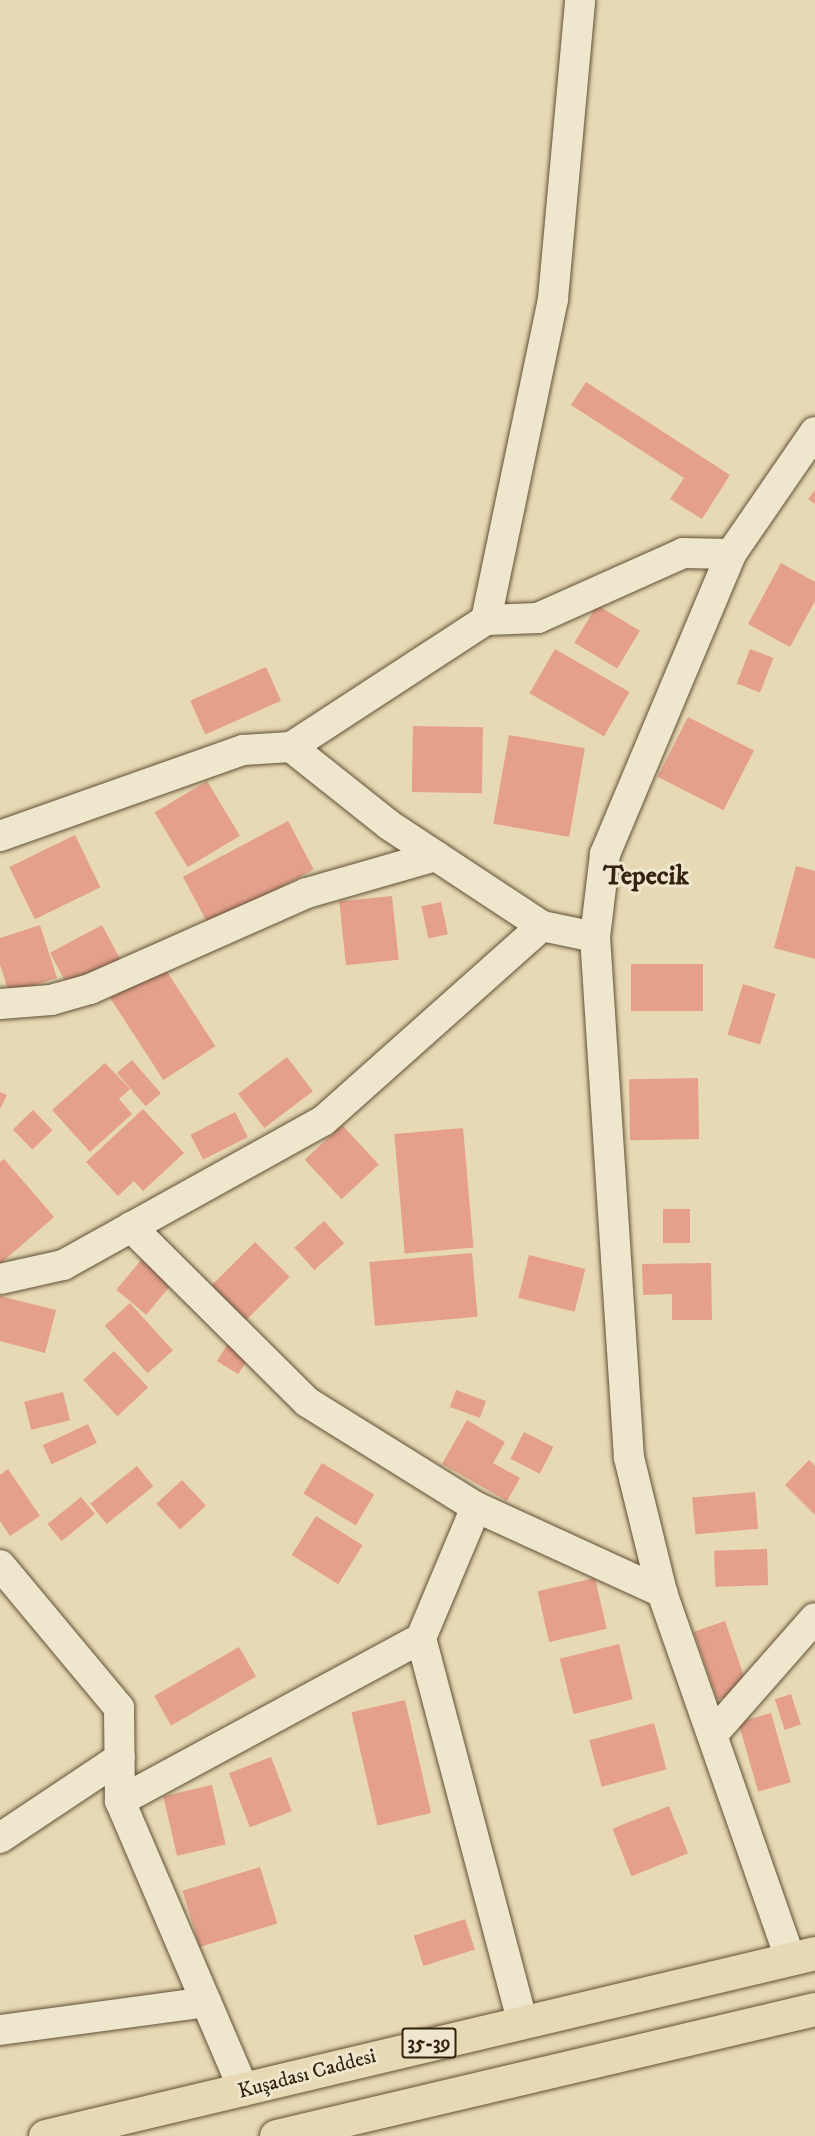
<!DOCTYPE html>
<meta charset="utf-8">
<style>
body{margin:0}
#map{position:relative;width:815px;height:2136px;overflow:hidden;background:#e7d9b3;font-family:"IM FELL DW Pica",serif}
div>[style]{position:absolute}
.building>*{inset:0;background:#e4a08a;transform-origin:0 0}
.roads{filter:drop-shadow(0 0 2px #615036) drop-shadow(0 0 2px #615036)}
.minor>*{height:30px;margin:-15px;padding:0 15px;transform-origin:15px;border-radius:15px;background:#efe6ce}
.primary>*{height:33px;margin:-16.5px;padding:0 16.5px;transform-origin:16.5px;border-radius:16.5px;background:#e7d9b3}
span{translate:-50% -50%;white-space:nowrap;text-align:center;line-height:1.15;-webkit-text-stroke:6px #efe6ce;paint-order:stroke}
.shield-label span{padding:2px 4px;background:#efe6ce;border:2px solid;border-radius:4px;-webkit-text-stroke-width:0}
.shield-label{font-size:20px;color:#34230c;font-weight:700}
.street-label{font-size:21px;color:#34230c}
.district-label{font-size:27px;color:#34230c;font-weight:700}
</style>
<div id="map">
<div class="building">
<div style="clip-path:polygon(586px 382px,730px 475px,702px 519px,670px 499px,684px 478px,571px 405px)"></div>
<div style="clip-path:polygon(815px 490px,815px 504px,808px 499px)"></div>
<div style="clip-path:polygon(781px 563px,815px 582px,815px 601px,790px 647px,748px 624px)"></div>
<div style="left:597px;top:605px;width:50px;height:44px;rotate:31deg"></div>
<div style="left:555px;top:649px;width:86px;height:51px;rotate:30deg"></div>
<div style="left:750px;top:649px;width:25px;height:37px;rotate:21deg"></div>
<div style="left:266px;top:667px;width:37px;height:83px;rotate:66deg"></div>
<div style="left:688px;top:717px;width:74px;height:67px;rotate:27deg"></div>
<div style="left:413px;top:726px;width:70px;height:66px;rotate:1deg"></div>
<div style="left:509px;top:735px;width:77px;height:90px;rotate:10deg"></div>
<div style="left:207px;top:781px;width:64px;height:61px;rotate:59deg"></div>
<div style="left:288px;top:821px;width:55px;height:119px;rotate:62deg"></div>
<div style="left:75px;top:835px;width:58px;height:73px;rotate:64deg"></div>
<div style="clip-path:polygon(796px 866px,815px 871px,815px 959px,774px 948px)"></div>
<div style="left:392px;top:896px;width:64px;height:53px;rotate:84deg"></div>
<div style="left:441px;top:902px;width:33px;height:20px;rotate:78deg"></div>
<div style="clip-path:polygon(40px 925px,57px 978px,9px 993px,0 964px,0 938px)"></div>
<div style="left:102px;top:925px;width:42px;height:59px;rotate:62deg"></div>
<div style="left:162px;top:964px;width:98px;height:62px;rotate:57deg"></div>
<div style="left:631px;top:964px;width:72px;height:47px"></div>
<div style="left:743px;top:984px;width:34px;height:53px;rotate:17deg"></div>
<div style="left:287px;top:1057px;width:43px;height:61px;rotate:53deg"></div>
<div style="left:132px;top:1060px;width:44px;height:20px;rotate:49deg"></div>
<div style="clip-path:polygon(105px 1063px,130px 1089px,119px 1099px,132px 1114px,90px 1152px,52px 1110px)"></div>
<div style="left:698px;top:1078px;width:61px;height:69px;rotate:89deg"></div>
<div style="clip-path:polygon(0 1092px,7px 1095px,0 1109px)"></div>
<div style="clip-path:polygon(143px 1109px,184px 1153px,143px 1191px,134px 1181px,118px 1196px,86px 1162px)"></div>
<div style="left:33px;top:1110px;width:28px;height:28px;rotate:46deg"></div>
<div style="left:235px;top:1112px;width:28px;height:50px;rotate:63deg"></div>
<div style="left:342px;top:1125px;width:54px;height:51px;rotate:47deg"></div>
<div style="left:463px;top:1128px;width:120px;height:69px;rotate:85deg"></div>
<div style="clip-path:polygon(4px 1159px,54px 1217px,0 1264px,0 1162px)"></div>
<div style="left:663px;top:1209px;width:27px;height:34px"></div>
<div style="left:324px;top:1221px;width:30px;height:40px;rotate:48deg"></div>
<div style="left:255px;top:1242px;width:49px;height:65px;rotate:45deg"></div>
<div style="left:472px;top:1253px;width:64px;height:103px;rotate:85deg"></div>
<div style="left:529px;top:1255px;width:58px;height:44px;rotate:14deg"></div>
<div style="left:142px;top:1259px;width:39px;height:40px;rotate:40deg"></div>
<div style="clip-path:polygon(711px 1263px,712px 1320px,672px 1320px,672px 1294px,643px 1295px,642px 1264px)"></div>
<div style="clip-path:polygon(0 1296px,56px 1310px,45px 1353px,0 1341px)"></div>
<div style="left:130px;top:1303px;width:64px;height:34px;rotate:48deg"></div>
<div style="left:227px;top:1345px;width:25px;height:19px;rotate:32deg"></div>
<div style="left:114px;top:1351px;width:50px;height:42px;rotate:47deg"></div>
<div style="left:456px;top:1390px;width:32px;height:18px;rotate:20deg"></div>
<div style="left:63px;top:1392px;width:29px;height:40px;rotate:76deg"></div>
<div style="clip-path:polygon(467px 1420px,505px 1442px,493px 1463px,520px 1478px,507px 1501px,442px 1464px)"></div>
<div style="left:88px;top:1424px;width:21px;height:50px;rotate:65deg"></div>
<div style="left:524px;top:1432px;width:33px;height:30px;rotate:27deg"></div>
<div style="clip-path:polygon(809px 1460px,815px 1466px,815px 1515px,785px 1485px)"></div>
<div style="left:322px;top:1463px;width:61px;height:36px;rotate:31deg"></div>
<div style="left:137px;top:1466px;width:26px;height:60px;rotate:51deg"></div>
<div style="clip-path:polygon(8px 1469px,40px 1516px,10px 1536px,0 1521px,0 1475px)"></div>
<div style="left:182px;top:1480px;width:35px;height:35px;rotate:47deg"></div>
<div style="left:755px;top:1492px;width:37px;height:63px;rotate:85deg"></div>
<div style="left:81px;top:1497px;width:22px;height:43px;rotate:51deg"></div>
<div style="left:316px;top:1516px;width:55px;height:46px;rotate:32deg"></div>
<div style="left:767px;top:1549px;width:36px;height:53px;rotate:88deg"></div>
<div style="left:595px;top:1578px;width:52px;height:59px;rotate:77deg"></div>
<div style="left:725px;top:1621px;width:72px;height:33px;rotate:71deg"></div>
<div style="left:619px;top:1644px;width:57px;height:61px;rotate:76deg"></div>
<div style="left:239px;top:1647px;width:34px;height:98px;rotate:60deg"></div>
<div style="left:791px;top:1694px;width:32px;height:17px;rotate:72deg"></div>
<div style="left:405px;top:1700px;width:116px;height:55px;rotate:77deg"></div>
<div style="left:771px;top:1713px;width:72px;height:34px;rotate:74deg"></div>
<div style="left:654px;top:1723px;width:48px;height:67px;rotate:75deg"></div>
<div style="left:271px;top:1757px;width:58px;height:45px;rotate:69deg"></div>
<div style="left:212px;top:1785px;width:61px;height:50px;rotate:77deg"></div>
<div style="left:669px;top:1806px;width:51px;height:61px;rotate:68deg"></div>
<div style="left:260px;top:1867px;width:59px;height:81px;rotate:73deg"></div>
<div style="left:465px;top:1919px;width:32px;height:54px;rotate:72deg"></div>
</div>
<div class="roads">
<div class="minor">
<div style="left:486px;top:620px;width:328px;rotate:-78.2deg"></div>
<div style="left:553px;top:299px;width:300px;rotate:-84.8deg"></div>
<div style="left:291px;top:747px;width:125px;rotate:38.5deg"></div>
<div style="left:389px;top:825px;width:183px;rotate:33.4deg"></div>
<div style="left:542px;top:926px;width:54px;rotate:11.7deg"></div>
<div style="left:0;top:836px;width:258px;rotate:-19.5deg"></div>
<div style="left:243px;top:750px;width:48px;rotate:-3.6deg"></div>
<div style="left:291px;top:747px;width:233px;rotate:-33.1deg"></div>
<div style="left:486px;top:620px;width:52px;rotate:-2.2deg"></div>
<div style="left:538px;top:618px;width:159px;rotate:-24.1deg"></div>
<div style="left:683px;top:553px;width:48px;rotate:1.2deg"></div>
<div style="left:0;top:1004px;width:51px;rotate:-4.5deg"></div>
<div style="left:51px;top:1000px;width:41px;rotate:-15.8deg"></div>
<div style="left:90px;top:989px;width:237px;rotate:-23.9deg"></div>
<div style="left:307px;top:893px;width:134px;rotate:-16deg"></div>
<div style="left:131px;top:1227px;width:248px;rotate:44.8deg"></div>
<div style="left:307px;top:1402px;width:199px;rotate:31.9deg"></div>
<div style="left:0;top:1279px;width:65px;rotate:-12.5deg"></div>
<div style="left:63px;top:1265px;width:297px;rotate:-29deg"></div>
<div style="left:323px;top:1121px;width:293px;rotate:-41.7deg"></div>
<div style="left:0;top:1565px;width:186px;rotate:50.2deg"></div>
<div style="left:119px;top:1708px;width:93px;rotate:89.4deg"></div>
<div style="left:120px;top:1801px;width:315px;rotate:66.8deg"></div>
<div style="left:421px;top:1638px;width:396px;rotate:75.2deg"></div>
<div style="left:713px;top:1734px;width:154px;rotate:-48.7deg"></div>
<div style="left:120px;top:1801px;width:342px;rotate:-28.4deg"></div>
<div style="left:421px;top:1638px;width:142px;rotate:-67.2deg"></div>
<div style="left:476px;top:1507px;width:205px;rotate:24.6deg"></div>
<div style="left:0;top:1838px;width:144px;rotate:-33.7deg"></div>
<div style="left:790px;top:1958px;width:388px;rotate:-109.3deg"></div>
<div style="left:662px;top:1592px;width:138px;rotate:-103.8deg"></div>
<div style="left:629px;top:1458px;width:522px;rotate:-93.73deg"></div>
<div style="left:595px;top:937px;width:84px;rotate:-83.1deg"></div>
<div style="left:605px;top:854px;width:325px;rotate:-67.2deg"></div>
<div style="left:731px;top:554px;width:148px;rotate:-55.5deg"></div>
<div style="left:0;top:2030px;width:208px;rotate:-7.7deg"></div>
</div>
<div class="primary">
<div style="left:45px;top:2136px;width:791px;rotate:-13.37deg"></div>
<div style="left:276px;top:2136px;width:554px;rotate:-13.26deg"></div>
</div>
</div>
<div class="shield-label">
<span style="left:429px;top:2043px">35-39</span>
</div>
<div class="street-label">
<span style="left:307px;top:2074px;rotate:-15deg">Kuşadası Caddesi</span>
</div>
<div class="district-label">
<span style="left:646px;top:877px">Tepecik</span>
</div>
</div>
